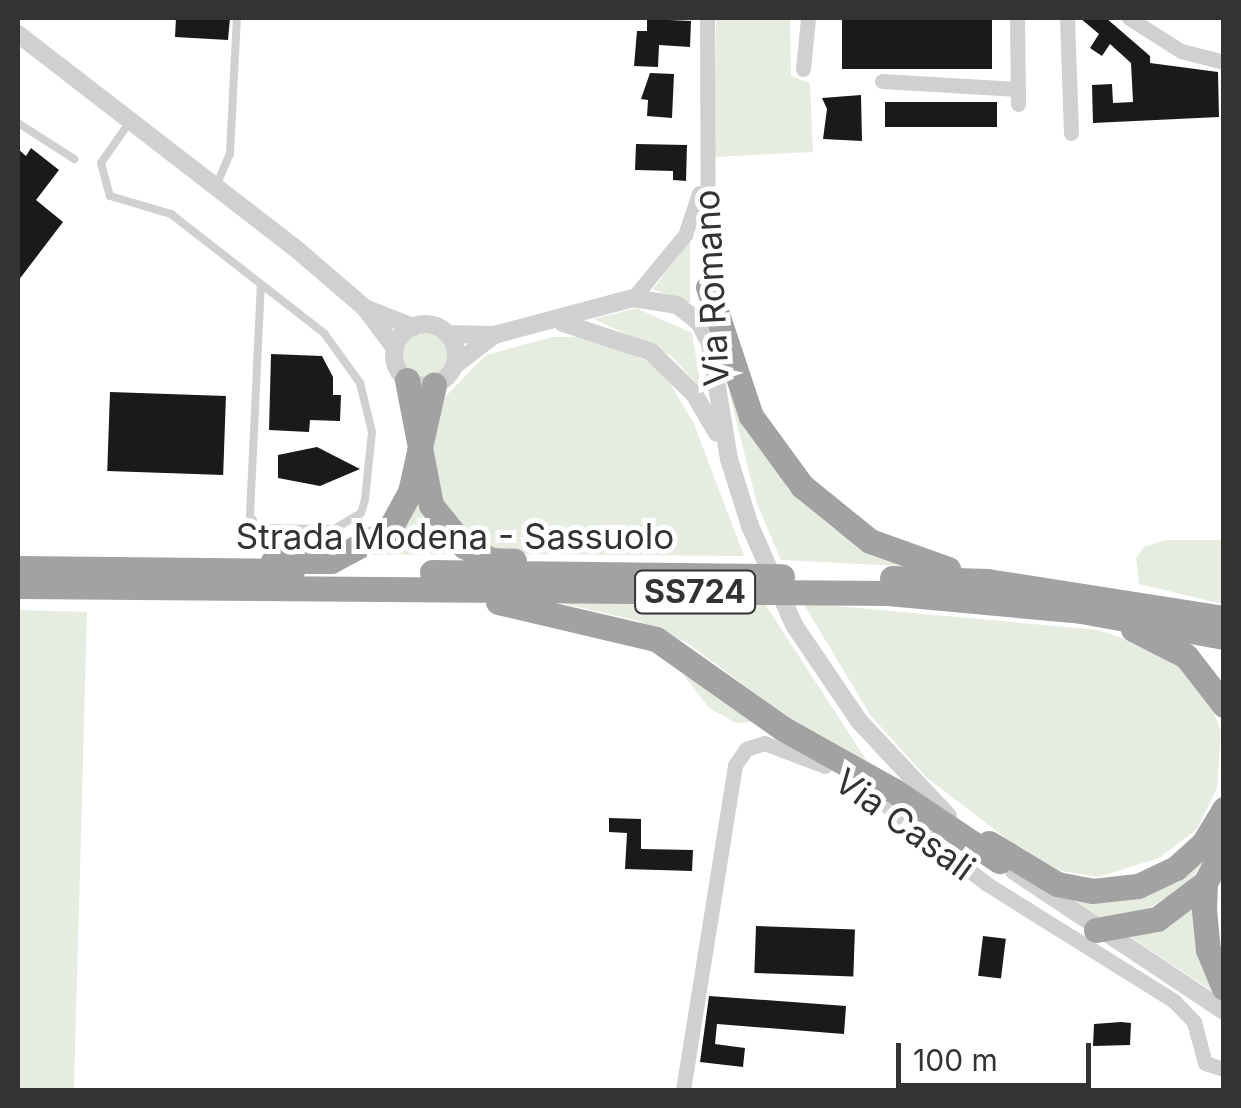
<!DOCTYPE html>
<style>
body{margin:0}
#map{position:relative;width:1241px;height:1108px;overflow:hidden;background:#fff;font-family:Inter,sans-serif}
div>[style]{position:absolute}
.green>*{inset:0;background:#e6ecdf}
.round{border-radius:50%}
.building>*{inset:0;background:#1a1a1a;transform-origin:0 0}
.service>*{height:8px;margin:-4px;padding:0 4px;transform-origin:4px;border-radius:4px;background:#d0d0d0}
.minor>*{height:15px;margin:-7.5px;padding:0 7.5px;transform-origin:7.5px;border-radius:7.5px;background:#d0d0d0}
.tertiary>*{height:18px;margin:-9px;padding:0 9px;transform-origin:9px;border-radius:9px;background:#d0d0d0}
.tertiary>.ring{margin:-9px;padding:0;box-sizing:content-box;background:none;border:18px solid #d0d0d0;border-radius:50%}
.trunk>*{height:25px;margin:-12.5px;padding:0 12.5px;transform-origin:12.5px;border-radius:12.5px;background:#a2a2a2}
span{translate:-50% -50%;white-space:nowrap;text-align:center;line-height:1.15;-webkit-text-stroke:10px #fff;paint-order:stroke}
.shield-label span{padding:2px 8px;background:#fff;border:2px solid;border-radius:8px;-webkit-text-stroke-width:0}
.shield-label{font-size:32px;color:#333;font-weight:700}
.street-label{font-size:35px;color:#333}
.frame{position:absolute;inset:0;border:20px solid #333;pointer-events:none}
.scale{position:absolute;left:896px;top:1043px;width:195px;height:45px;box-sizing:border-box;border:5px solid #333;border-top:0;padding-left:12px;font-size:30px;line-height:35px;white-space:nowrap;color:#333;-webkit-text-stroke:8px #fff;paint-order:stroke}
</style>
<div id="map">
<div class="green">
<div style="clip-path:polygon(716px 18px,790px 18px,791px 76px,810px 83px,813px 152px,714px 157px)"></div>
<div style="clip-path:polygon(690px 240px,690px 303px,653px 289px)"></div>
<div style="clip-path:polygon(636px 308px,692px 333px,701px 388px,670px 355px,594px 319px)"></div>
<div class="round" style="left:402px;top:331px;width:48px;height:48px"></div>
<div style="clip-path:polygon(553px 337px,584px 337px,622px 349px,652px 364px,670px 383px,694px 424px,744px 556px,506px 554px,473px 539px,445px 511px,427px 469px,441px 401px,486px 355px)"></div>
<div style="clip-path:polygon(729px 392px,790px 492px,834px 529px,900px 566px,781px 560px,757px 504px)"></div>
<div style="clip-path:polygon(415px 491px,458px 554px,365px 555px)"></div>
<div style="clip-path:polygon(1165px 540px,1223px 540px,1223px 604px,1139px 584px,1136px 558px,1144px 547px)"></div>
<div style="clip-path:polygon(543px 599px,763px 601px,867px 761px,784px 715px,689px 644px,639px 621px)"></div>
<div style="clip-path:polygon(803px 603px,1099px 630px,1176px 658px,1206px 693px,1221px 731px,1217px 788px,1197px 829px,1159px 858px,1099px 877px,1061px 871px,1020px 849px,926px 777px,871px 716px)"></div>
<div style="clip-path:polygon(18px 610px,87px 612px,74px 1090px,18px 1090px)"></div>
<div style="clip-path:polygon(670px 657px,760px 721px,736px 723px,709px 708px)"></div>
<div style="clip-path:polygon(1207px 857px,1189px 882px,1141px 914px,1101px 918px,1063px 892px)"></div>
<div style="clip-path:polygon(1194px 903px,1215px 993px,1123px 932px)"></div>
</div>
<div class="building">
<div style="clip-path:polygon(176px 18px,230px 18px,228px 40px,175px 37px)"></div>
<div style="left:842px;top:18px;width:150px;height:51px"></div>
<div style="clip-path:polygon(1080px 18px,1106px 18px,1150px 56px,1150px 63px,1218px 72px,1219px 117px,1093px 123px,1092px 85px,1112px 84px,1113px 103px,1133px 102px,1131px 63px,1110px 44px,1102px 56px,1090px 48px,1099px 34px)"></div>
<div style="clip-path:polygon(647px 19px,691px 21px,690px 47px,659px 45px,658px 67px,634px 66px,637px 31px,647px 31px)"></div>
<div style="clip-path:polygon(650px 73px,674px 74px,672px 118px,647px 116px,648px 100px,641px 99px)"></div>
<div style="clip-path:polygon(861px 95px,862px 141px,823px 139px,827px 109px,822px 98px)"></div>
<div style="left:997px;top:102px;width:25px;height:112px;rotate:90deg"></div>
<div style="clip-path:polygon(636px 144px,687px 145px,686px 181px,673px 180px,673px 171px,635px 170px)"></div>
<div style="clip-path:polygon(31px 148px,59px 170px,36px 200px,63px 222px,18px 281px,18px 149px,26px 156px)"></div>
<div style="clip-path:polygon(271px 354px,322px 356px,333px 377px,333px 395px,341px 395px,340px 421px,310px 420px,309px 432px,269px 430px)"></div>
<div style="left:110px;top:392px;width:116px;height:79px;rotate:2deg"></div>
<div style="clip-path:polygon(317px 447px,360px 469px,320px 486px,278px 478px,278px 455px)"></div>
<div style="clip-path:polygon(609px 818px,641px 819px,641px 849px,693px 850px,692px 871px,625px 869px,627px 833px,609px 832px)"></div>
<div style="left:756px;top:926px;width:99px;height:47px;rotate:2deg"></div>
<div style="left:983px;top:936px;width:23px;height:40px;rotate:7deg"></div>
<div style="clip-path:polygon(709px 996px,846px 1006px,844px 1034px,717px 1024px,715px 1044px,745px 1048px,743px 1067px,700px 1062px)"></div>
<div style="clip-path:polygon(1121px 1022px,1131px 1023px,1130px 1045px,1093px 1046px,1094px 1024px)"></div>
</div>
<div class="service">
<div style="left:131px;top:120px;width:52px;rotate:124.9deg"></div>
<div style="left:101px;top:163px;width:34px;rotate:75deg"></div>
<div style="left:110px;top:196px;width:64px;rotate:16.4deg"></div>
<div style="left:171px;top:214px;width:194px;rotate:37.9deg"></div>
<div style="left:324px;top:333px;width:62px;rotate:54.2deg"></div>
<div style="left:360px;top:383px;width:50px;rotate:76.2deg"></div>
<div style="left:372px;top:432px;width:68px;rotate:95.9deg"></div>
<div style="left:365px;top:500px;width:14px;rotate:107deg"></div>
<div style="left:361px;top:513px;width:31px;rotate:149deg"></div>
<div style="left:334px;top:529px;width:77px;rotate:-179.3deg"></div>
<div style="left:257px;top:528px;width:15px;rotate:-118deg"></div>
<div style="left:250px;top:515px;width:231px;rotate:-87.3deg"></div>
<div style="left:18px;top:123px;width:67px;rotate:32.7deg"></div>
<div style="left:217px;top:184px;width:33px;rotate:-67deg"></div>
<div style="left:230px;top:154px;width:136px;rotate:-87.1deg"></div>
</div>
<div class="minor">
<div style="left:707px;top:18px;width:275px;rotate:89.8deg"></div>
<div style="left:1017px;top:18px;width:86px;rotate:89.3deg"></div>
<div style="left:1067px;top:18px;width:115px;rotate:88deg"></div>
<div style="left:1129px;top:18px;width:62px;rotate:32.4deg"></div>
<div style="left:1181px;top:51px;width:44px;rotate:14.3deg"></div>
<div style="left:803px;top:69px;width:51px;rotate:-84.4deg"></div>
<div style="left:882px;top:81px;width:136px;rotate:3.4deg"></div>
<div style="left:633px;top:298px;width:82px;rotate:-50.5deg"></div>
<div style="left:685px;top:235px;width:44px;rotate:-71.6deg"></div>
<div style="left:859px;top:784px;width:162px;rotate:38deg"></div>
<div style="left:987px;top:884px;width:221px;rotate:32deg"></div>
<div style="left:1174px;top:1001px;width:29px;rotate:46deg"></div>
<div style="left:1194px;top:1022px;width:42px;rotate:75deg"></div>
<div style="left:1205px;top:1063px;width:20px;rotate:18deg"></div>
<div style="left:683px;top:1090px;width:329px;rotate:-80.9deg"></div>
<div style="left:735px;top:765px;width:19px;rotate:-55deg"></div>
<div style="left:746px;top:749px;width:19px;rotate:-18deg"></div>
<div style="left:764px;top:743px;width:65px;rotate:20.7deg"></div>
</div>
<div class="tertiary">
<div style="left:18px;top:34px;width:349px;rotate:37.7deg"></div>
<div style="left:294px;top:247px;width:94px;rotate:40.7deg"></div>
<div style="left:365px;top:308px;width:50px;rotate:53.1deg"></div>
<div style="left:365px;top:308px;width:52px;rotate:21.6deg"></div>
<div style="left:563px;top:323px;width:93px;rotate:18.2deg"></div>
<div style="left:651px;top:352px;width:60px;rotate:44.3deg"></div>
<div style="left:694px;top:394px;width:45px;rotate:59.5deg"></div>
<div class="ring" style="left:394px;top:324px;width:44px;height:44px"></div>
<div style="left:448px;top:334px;width:46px;rotate:1.2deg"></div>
<div style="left:494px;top:335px;width:144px;rotate:-14.9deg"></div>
<div style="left:633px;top:298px;width:45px;rotate:9deg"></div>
<div style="left:677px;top:305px;width:28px;rotate:38deg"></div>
<div style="left:699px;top:322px;width:25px;rotate:63deg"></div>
<div style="left:710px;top:344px;width:117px;rotate:80.6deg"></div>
<div style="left:729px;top:459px;width:70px;rotate:72.6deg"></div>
<div style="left:750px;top:526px;width:108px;rotate:66deg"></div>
<div style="left:794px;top:625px;width:116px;rotate:55.9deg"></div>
<div style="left:859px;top:721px;width:130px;rotate:46.9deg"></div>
<div style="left:455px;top:365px;width:49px;rotate:-37.6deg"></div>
<div style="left:1014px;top:871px;width:252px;rotate:33.7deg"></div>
</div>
<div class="trunk">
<div style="left:708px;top:287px;width:136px;rotate:71.6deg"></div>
<div style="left:751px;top:416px;width:87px;rotate:53.9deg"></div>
<div style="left:802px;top:486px;width:87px;rotate:39deg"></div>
<div style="left:870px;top:541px;width:83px;rotate:19.7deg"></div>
<div style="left:407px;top:380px;width:127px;rotate:79.1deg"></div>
<div style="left:431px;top:505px;width:53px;rotate:51.2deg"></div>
<div style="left:464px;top:546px;width:30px;rotate:27deg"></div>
<div style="left:491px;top:560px;width:23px;rotate:2deg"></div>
<div style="left:273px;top:561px;width:58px"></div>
<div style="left:331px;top:561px;width:66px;rotate:-28.1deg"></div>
<div style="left:389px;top:530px;width:43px;rotate:-61.1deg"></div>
<div style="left:410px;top:492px;width:110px;rotate:-77.4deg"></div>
<div style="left:18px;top:568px;width:274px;rotate:0.6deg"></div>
<div style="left:432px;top:572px;width:350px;rotate:0.7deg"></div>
<div style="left:892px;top:578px;width:95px;rotate:1.8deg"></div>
<div style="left:987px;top:581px;width:240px;rotate:8.9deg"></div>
<div style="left:18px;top:586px;width:870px;rotate:0.46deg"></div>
<div style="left:888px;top:593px;width:194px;rotate:5.3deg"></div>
<div style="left:1081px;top:611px;width:145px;rotate:10.3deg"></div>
<div style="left:498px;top:602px;width:162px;rotate:13.2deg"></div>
<div style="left:656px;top:639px;width:154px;rotate:35.2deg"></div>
<div style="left:782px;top:728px;width:127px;rotate:29.2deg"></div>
<div style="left:893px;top:790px;width:128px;rotate:33.8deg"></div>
<div style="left:1133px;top:629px;width:59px;rotate:27deg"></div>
<div style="left:1186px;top:656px;width:62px;rotate:52.2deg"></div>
<div style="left:989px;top:843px;width:79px;rotate:31.1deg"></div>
<div style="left:1057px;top:884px;width:36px;rotate:11deg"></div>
<div style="left:1092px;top:891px;width:46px;rotate:-6.2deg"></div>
<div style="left:1138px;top:886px;width:42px;rotate:-25.3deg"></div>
<div style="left:1176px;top:868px;width:36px;rotate:-42deg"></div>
<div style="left:1203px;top:844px;width:41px;rotate:-59deg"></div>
<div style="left:1224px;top:847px;width:41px;rotate:117.8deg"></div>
<div style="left:1205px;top:883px;width:27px;rotate:92deg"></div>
<div style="left:1204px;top:910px;width:40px;rotate:84.3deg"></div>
<div style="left:1208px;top:950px;width:41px;rotate:67.2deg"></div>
<div style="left:1096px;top:930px;width:62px;rotate:-10.2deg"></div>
<div style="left:1157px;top:919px;width:60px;rotate:-36.9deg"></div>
</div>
<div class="shield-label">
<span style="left:695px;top:592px">SS724</span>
</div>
<div class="street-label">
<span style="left:711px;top:288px;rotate:-93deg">Via Romano</span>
<span style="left:455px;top:536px">Strada Modena - Sassuolo</span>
<span style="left:905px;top:824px;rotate:36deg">Via Casali</span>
</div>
<div class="frame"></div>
<div class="scale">100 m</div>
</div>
